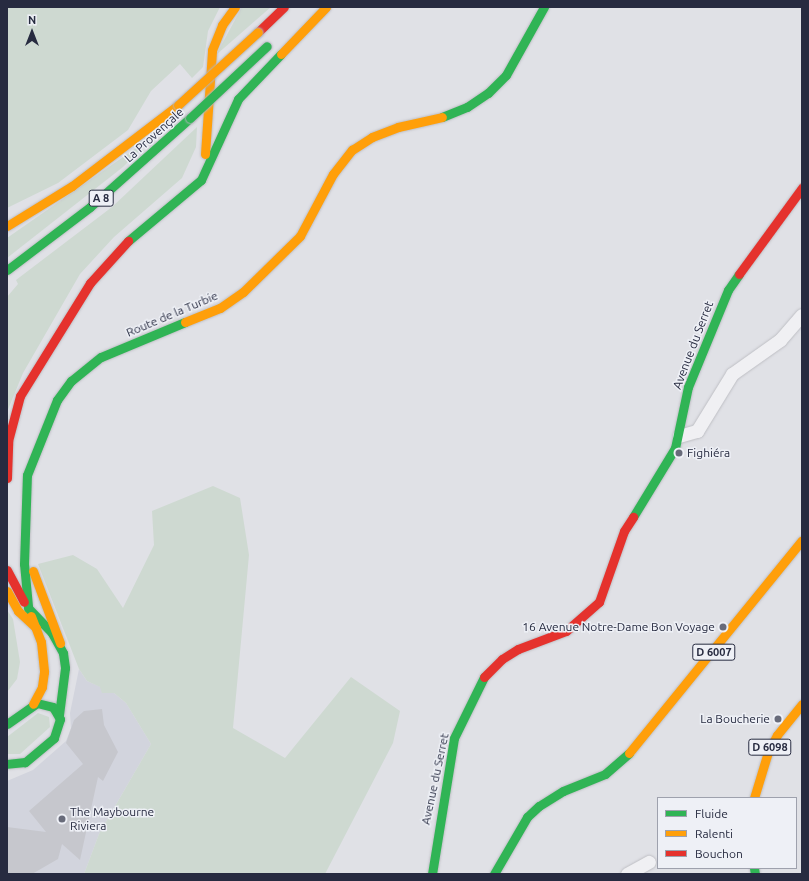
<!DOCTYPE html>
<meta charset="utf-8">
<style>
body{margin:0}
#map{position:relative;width:809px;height:881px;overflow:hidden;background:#e0e1e6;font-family:Ubuntu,sans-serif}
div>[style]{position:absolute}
.built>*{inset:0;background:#d2d4dd}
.green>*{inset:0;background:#ced9d1}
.building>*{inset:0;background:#c6c7cd}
.roads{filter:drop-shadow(0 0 1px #bebfc4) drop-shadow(0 0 1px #bebfc4)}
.street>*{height:13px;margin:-6.5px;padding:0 6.5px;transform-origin:6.5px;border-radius:6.5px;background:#f0f0f3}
.fast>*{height:9px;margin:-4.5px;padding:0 4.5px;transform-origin:4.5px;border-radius:4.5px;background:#30b455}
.slow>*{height:9px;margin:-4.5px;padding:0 4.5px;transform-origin:4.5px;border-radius:4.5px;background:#ff9f0a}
.jam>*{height:9px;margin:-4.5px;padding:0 4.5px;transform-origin:4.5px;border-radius:4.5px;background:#e5322d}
.bridges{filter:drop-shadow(0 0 1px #b3b4bb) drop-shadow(0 0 1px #b3b4bb)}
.fast-bridge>*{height:9px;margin:-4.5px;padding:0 4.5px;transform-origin:4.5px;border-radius:4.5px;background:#30b455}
.slow-bridge>*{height:9px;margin:-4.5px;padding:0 4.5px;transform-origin:4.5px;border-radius:4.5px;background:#ff9f0a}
.dots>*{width:11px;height:11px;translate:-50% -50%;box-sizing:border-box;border:2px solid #eef0f6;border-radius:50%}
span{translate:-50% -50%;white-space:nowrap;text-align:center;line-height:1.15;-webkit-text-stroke:3px #eef0f6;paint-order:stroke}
.shield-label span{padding:1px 3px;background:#eef0f6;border:1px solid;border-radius:3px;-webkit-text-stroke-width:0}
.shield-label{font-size:11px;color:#272b40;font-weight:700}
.street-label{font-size:12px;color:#272b40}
.poi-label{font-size:12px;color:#272b40}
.left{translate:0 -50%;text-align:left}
.right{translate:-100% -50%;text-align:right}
.frame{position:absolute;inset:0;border:8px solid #272b40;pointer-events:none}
.legend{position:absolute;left:657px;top:797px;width:140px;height:72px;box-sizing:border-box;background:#eef0f6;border:1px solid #9ea1ad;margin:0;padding:5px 7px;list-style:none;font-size:12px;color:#272b40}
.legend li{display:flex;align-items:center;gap:8px;height:20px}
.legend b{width:20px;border:1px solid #9ea1ad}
.north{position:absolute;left:12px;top:12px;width:40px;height:40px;-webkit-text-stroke:3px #eef0f6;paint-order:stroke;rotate:0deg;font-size:11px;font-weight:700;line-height:16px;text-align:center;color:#272b40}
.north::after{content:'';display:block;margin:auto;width:14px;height:18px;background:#272b40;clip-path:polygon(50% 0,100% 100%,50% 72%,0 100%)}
</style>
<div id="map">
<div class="built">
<div style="clip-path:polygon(79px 669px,87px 681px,114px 693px,126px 703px,151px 744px,99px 834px,84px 874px,7px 874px,7px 781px,33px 770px,66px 741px,71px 728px,70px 713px)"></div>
</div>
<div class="green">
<div style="clip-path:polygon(7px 7px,220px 7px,208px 31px,203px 67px,192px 78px,180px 64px,151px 91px,128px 130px,58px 183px,7px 208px)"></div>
<div style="clip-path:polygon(242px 7px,271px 7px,216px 55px)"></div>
<div style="clip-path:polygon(197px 127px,196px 147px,182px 178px,114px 237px,80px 274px,23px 373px,7px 412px,7px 297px,18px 284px,16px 280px,112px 207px)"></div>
<div style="clip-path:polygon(156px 134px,123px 167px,7px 258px,7px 238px)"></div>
<div style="clip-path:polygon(213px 486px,240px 498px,249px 555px,233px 728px,285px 758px,351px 677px,400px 711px,393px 743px,325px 874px,84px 874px,99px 834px,151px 744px,126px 703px,114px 693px,102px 693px,100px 687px,87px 681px,79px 669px,38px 564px,73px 555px,97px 569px,123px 608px,154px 545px,152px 511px)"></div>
<div style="clip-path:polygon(7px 610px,13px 619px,20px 662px,17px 679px,7px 692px)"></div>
<div style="clip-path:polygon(38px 713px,49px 717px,50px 727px,20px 754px,7px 754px,7px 737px)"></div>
</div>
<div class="building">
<div style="clip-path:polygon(102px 709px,104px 725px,118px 752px,103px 781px,98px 777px,80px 860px,62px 844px,58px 859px,32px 874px,7px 874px,7px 827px,46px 832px,29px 811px,83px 764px,66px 743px,74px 720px,84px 711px)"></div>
</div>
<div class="roads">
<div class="street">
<div style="left:679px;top:436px;width:19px;rotate:-16deg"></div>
<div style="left:697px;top:431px;width:67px;rotate:-58.4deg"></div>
<div style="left:732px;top:374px;width:59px;rotate:-35.3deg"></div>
<div style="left:780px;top:340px;width:33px;rotate:-49deg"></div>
<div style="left:627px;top:874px;width:25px;rotate:-29deg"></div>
</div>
<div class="fast">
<div style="left:442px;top:117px;width:27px;rotate:-22deg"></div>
<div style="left:467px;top:107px;width:25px;rotate:-34deg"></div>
<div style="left:488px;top:93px;width:25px;rotate:-45deg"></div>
<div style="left:506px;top:75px;width:78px;rotate:-60.8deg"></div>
<div style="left:128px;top:241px;width:95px;rotate:-39.9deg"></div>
<div style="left:201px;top:180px;width:89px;rotate:-65.4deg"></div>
<div style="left:238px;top:99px;width:62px;rotate:-46.3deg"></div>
<div style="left:7px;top:270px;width:104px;rotate:-37.2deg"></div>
<div style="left:90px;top:207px;width:134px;rotate:-41.7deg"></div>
<div style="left:633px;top:517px;width:81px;rotate:-58.7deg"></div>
<div style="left:675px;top:448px;width:62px;rotate:-78deg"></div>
<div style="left:688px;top:387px;width:105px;rotate:-67.6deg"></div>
<div style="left:728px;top:290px;width:19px;rotate:-55deg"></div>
<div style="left:28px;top:606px;width:42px;rotate:-95.4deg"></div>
<div style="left:24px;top:564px;width:89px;rotate:-88.1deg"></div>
<div style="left:27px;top:475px;width:81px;rotate:-68.2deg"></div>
<div style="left:57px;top:400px;width:24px;rotate:-54deg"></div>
<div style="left:71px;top:381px;width:38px;rotate:-39deg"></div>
<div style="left:101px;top:357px;width:91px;rotate:-22.6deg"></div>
<div style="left:28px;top:608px;width:35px;rotate:46deg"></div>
<div style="left:52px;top:633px;width:23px;rotate:61deg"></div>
<div style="left:63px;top:653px;width:15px;rotate:82deg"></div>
<div style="left:65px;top:668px;width:47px;rotate:97.3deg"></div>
<div style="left:7px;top:724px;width:37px;rotate:-35deg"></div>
<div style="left:37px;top:703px;width:16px;rotate:14deg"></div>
<div style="left:53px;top:707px;width:14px;rotate:60deg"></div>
<div style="left:60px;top:719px;width:20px;rotate:108deg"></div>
<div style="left:54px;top:738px;width:38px;rotate:140deg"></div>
<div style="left:25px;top:762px;width:18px;rotate:174deg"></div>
<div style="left:754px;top:868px;width:6px;rotate:81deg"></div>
<div style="left:432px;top:874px;width:138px;rotate:-80.8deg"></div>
<div style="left:454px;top:738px;width:68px;rotate:-63.8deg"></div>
<div style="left:494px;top:874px;width:66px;rotate:-59.9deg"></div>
<div style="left:527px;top:817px;width:16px;rotate:-43deg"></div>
<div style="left:539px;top:806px;width:28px;rotate:-32deg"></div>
<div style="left:563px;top:791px;width:45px;rotate:-22deg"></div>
<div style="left:605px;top:774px;width:32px;rotate:-41deg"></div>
</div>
<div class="slow">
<div style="left:281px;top:54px;width:65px;rotate:-46.2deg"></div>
<div style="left:205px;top:154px;width:104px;rotate:-86.1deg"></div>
<div style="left:212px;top:50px;width:27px;rotate:-68deg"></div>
<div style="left:222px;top:25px;width:22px;rotate:-54deg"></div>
<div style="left:7px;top:226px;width:76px;rotate:-31.6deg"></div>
<div style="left:72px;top:186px;width:133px;rotate:-37.4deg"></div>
<div style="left:185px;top:322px;width:38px;rotate:-22deg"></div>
<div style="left:220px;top:308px;width:28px;rotate:-35deg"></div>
<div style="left:243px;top:292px;width:80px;rotate:-44.5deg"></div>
<div style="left:300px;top:236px;width:70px;rotate:-62deg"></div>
<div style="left:333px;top:174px;width:31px;rotate:-52deg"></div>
<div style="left:352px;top:150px;width:24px;rotate:-33deg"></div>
<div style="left:372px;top:137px;width:28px;rotate:-21deg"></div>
<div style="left:398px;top:127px;width:45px;rotate:-12.8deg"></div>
<div style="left:33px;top:571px;width:77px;rotate:69.4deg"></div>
<div style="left:7px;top:591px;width:23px;rotate:61deg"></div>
<div style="left:18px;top:611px;width:25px;rotate:43deg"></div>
<div style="left:31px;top:616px;width:28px;rotate:69deg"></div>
<div style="left:41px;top:642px;width:30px;rotate:84deg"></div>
<div style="left:44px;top:672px;width:15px;rotate:98deg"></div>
<div style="left:42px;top:687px;width:19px;rotate:118deg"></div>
<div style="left:629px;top:753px;width:274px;rotate:-50.9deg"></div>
<div style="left:754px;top:798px;width:48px;rotate:-73.1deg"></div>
<div style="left:768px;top:752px;width:19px;rotate:-62deg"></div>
<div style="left:777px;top:735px;width:40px;rotate:-51deg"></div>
</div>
<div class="jam">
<div style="left:258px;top:32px;width:36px;rotate:-44deg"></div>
<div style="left:739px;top:274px;width:107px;rotate:-53.8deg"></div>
<div style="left:7px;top:478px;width:37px;rotate:-88deg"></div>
<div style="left:8px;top:441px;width:47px;rotate:-75.1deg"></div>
<div style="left:20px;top:396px;width:133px;rotate:-58.2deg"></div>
<div style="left:90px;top:283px;width:57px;rotate:-47.9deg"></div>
<div style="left:7px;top:570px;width:36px;rotate:62deg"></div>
<div style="left:484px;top:677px;width:25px;rotate:-45deg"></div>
<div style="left:502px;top:659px;width:19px;rotate:-32deg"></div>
<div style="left:518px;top:649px;width:51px;rotate:-20.6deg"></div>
<div style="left:566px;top:631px;width:44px;rotate:-41.3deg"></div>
<div style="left:599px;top:602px;width:75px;rotate:-70.6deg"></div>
<div style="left:624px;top:531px;width:17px;rotate:-57deg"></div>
</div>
</div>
<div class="bridges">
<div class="fast-bridge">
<div style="left:190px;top:118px;width:105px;rotate:-43.1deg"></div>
</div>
<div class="slow-bridge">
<div style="left:178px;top:105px;width:108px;rotate:-42.4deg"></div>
</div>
</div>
<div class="dots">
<div style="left:679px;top:453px;background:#686b7a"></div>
<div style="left:723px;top:627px;background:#686b7a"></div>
<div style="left:778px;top:719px;background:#686b7a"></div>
<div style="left:62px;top:819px;background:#686b7a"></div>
</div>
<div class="shield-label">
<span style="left:101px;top:198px">A 8</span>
<span style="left:714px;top:652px">D 6007</span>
<span style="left:770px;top:747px">D 6098</span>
</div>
<div class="street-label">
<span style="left:154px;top:135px;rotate:-42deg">La Provençale</span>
<span style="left:172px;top:314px;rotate:-23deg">Route de la Turbie</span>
<span style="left:693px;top:345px;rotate:-69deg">Avenue du Serret</span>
<span style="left:435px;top:779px;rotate:-78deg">Avenue du Serret</span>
</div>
<div class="poi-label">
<span class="left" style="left:687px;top:453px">Fighiéra</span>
<span class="right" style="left:715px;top:627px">16 Avenue Notre-Dame Bon Voyage</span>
<span class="right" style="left:770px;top:719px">La Boucherie</span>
<span class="left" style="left:70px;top:819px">The Maybourne<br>Riviera</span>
</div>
<div class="frame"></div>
<ul class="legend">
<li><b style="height:5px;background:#30b455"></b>Fluide</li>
<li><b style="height:5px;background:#ff9f0a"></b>Ralenti</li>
<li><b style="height:5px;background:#e5322d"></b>Bouchon</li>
</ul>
<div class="north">N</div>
</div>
